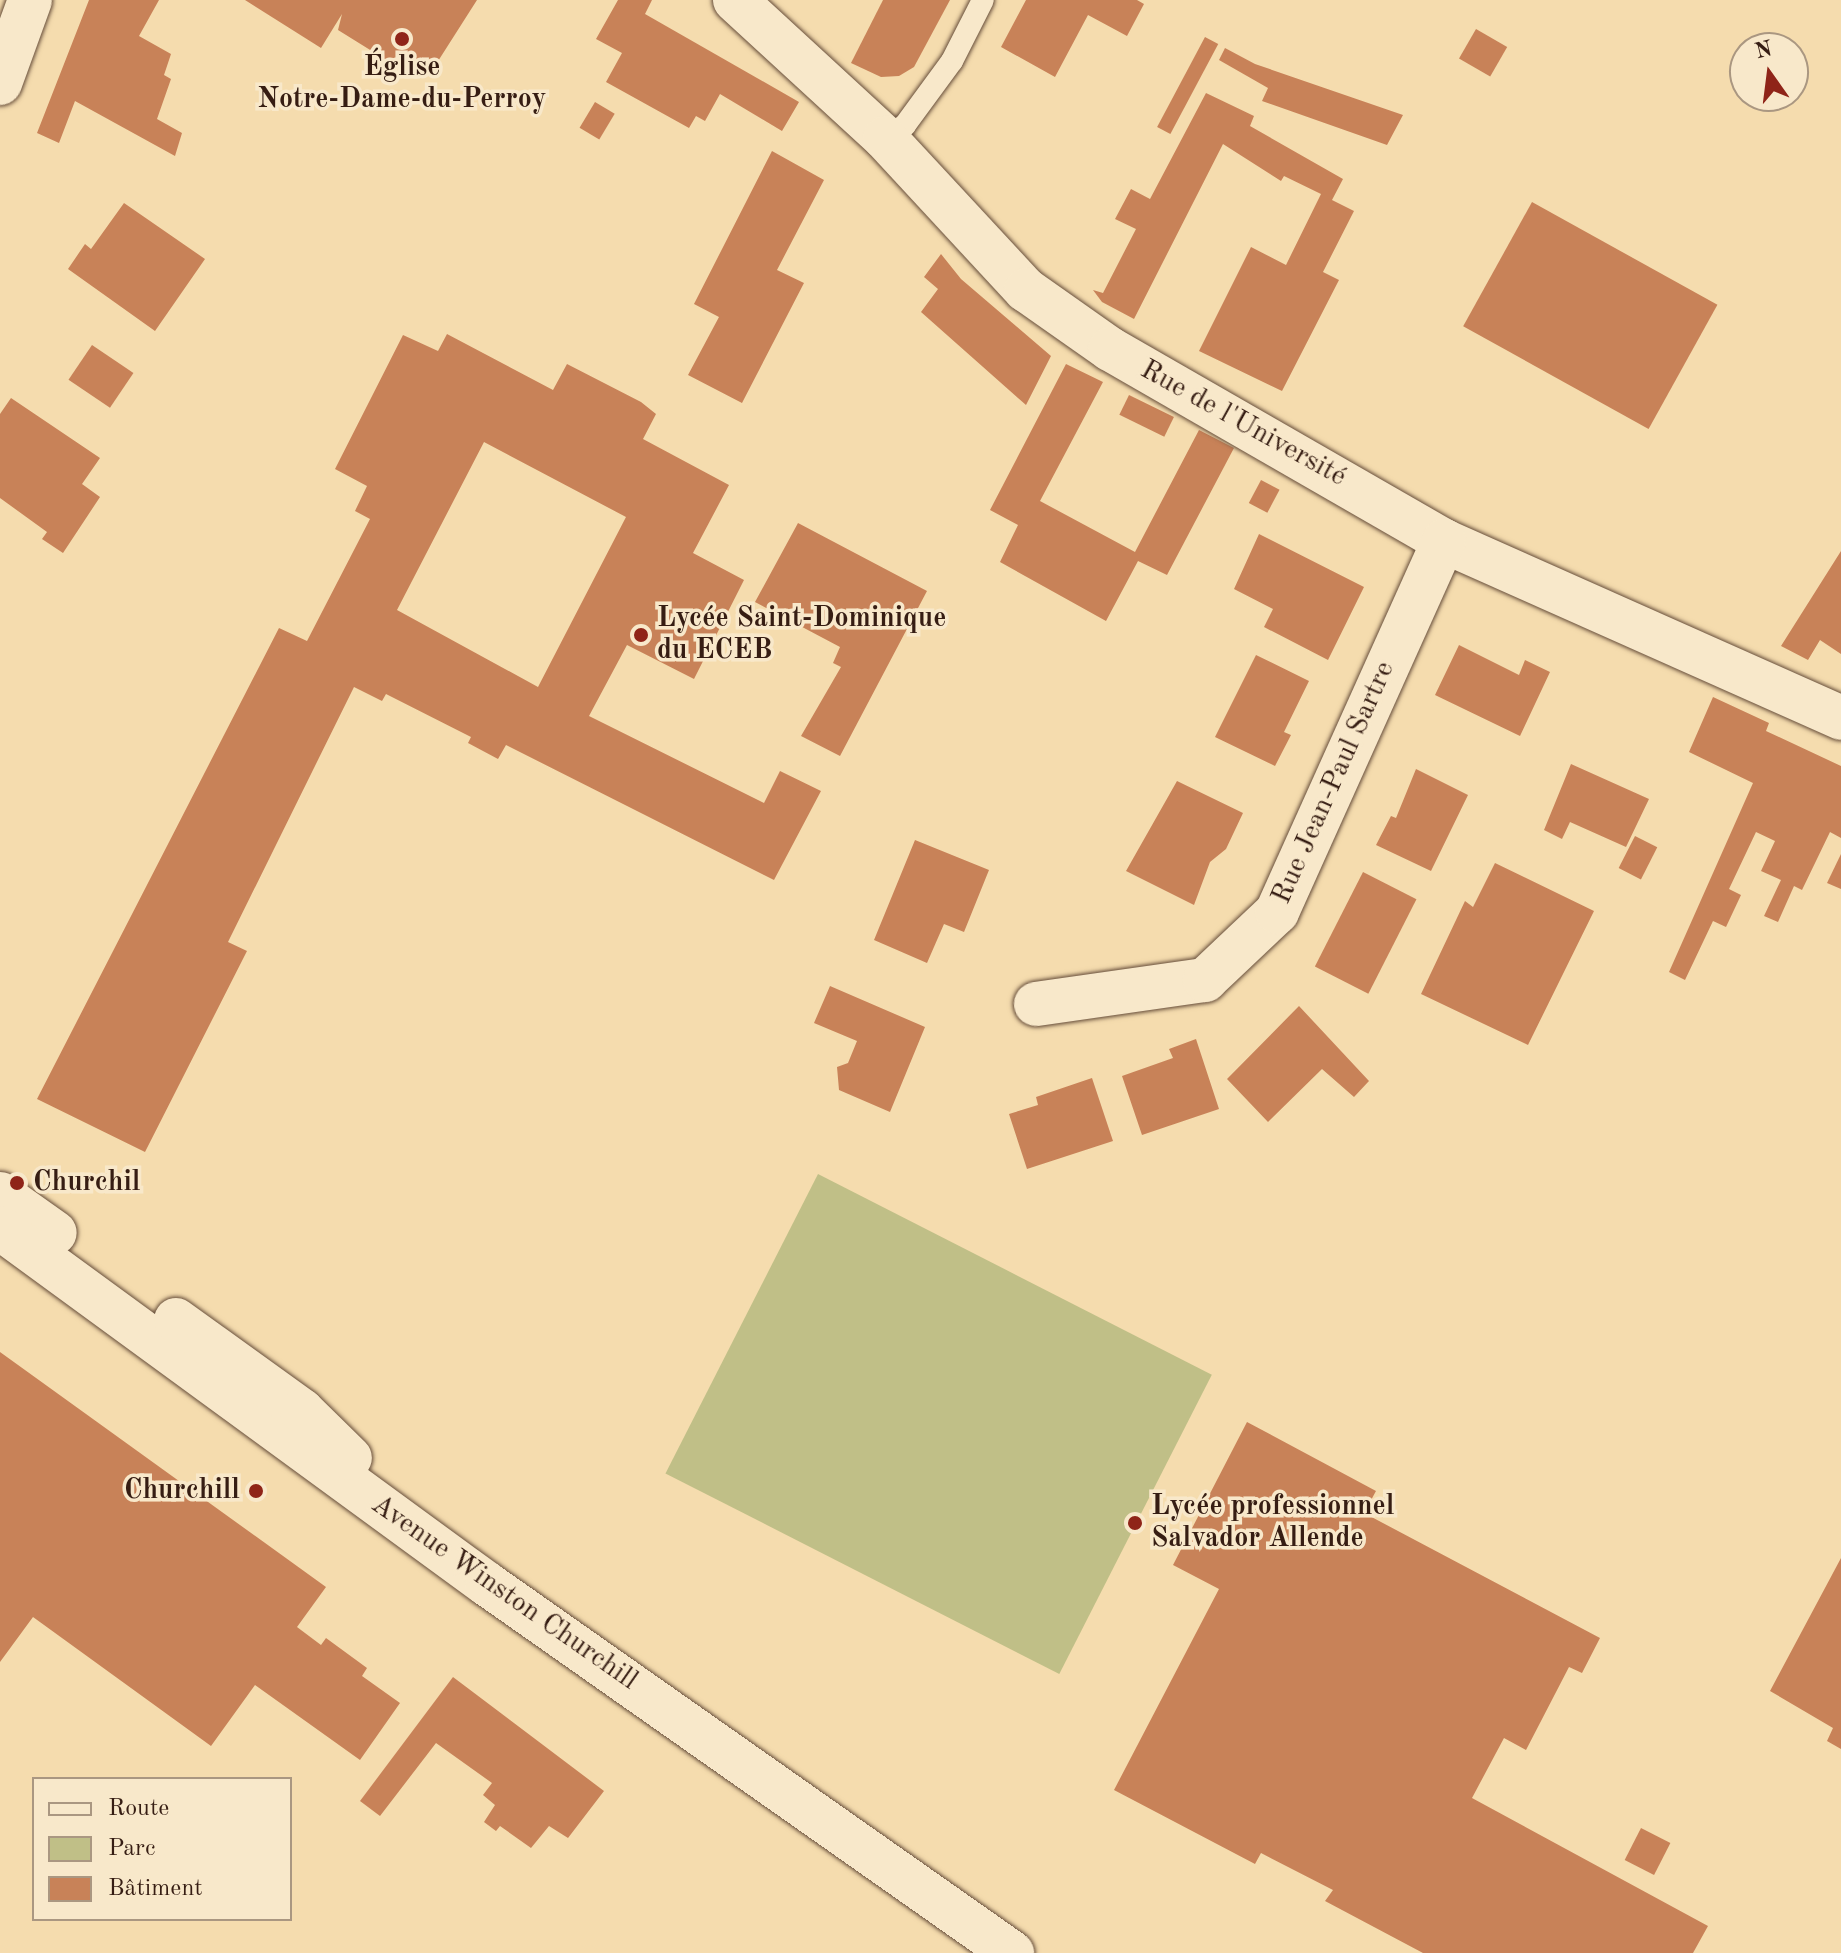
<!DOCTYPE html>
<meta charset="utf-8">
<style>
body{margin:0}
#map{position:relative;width:1841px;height:1953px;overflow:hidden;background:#f5dcae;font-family:"Old Standard TT",serif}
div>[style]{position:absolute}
.green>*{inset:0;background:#c0bf87;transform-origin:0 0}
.building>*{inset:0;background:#c88258;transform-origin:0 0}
.roads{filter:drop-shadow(0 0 2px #664d3a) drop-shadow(0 0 2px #664d3a)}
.service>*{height:22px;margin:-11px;padding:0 11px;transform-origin:11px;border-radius:11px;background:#f8e8ca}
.minor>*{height:44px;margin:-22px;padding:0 22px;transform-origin:22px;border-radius:22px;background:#f8e8ca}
.tertiary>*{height:44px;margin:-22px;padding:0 22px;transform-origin:22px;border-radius:22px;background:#f8e8ca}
.secondary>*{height:44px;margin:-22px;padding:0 22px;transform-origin:22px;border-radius:22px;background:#f8e8ca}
.dots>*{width:22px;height:22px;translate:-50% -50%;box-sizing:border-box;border:4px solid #f8e8ca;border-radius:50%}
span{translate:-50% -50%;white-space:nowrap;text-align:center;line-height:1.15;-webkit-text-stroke:7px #f8e8ca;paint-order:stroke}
.poi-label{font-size:28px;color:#361d13;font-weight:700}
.left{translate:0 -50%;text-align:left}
.right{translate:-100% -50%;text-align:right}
.street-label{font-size:28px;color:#361d13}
.legend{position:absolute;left:32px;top:1777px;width:260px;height:144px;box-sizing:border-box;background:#f8e8ca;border:2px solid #aa9781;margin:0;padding:10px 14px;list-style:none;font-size:24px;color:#361d13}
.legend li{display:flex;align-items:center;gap:16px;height:40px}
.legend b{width:40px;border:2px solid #aa9781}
.north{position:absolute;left:1729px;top:32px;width:80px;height:80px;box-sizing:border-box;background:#f8e8ca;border:2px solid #aa9781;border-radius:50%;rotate:346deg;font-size:22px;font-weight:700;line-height:32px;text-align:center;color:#361d13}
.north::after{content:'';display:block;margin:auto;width:28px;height:36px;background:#8f2418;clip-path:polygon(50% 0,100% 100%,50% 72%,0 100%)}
</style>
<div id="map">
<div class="green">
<div style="left:818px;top:1174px;width:442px;height:336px;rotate:27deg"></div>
</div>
<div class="building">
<div style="clip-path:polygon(89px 0,159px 0,139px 36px,171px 54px,164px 75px,171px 79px,157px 119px,182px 133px,175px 156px,75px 101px,59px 143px,37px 133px)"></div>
<div style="clip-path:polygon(245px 0,477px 0,433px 69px,420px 62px,412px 76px,338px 30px,342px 14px,321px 48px)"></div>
<div style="clip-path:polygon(618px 0,652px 0,645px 14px,799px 102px,782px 131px,720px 94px,705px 121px,696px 116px,689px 128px,606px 82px,622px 53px,596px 39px)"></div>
<div style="clip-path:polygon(883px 0,950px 0,914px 67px,899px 76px,881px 77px,851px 63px)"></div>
<div style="clip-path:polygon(1026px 0,1137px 0,1144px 4px,1127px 36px,1088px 15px,1055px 77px,1001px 47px)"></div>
<div style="left:1476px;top:29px;width:36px;height:34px;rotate:30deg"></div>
<div style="left:1205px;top:37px;width:15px;height:102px;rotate:28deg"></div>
<div style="clip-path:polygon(1225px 48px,1255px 64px,1403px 115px,1387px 145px,1262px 101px,1268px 88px,1219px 60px)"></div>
<div style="clip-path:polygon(1206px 93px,1254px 116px,1250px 126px,1343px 179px,1332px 200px,1354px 211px,1323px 272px,1339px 280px,1282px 391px,1199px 351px,1251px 247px,1286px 265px,1321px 194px,1284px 176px,1281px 181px,1223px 144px,1134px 319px,1102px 302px,1093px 290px,1103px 293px,1136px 229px,1115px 219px,1131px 189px,1150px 199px)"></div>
<div style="left:595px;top:102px;width:23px;height:30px;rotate:31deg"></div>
<div style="clip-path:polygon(772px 151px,824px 180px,777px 270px,804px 283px,742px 403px,688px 375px,719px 317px,694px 304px)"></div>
<div style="left:1532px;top:202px;width:212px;height:142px;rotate:29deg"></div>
<div style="clip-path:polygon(124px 203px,205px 259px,155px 331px,68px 269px,85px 244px,91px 249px)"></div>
<div style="clip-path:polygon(941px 254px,961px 279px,1051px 356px,1026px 405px,921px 312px,938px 289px,924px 277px)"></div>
<div style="clip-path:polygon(evenodd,447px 334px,553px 390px,567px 364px,641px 402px,656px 414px,643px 439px,729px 485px,693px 553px,744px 580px,694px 679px,627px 645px,589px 716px,764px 803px,780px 771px,821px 791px,774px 880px,506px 745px,498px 759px,468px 743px,471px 737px,386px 694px,382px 701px,354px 687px,228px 942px,247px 951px,145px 1152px,37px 1099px,279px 628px,307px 641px,370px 519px,355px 511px,367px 486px,335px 469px,403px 335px,438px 351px,447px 334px,484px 442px,626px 517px,538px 687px,397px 610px,484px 442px)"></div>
<div style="left:92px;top:345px;width:50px;height:42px;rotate:34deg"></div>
<div style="clip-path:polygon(1066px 364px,1103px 382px,1040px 501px,1135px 552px,1199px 430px,1234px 448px,1167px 575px,1138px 561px,1106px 621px,1000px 562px,1018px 525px,990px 510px)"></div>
<div style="left:1129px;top:395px;width:50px;height:22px;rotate:26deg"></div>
<div style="clip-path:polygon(11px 398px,100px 458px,82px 484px,100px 497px,63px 553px,42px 539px,47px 532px,0 498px,0 414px)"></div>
<div style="left:1261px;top:480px;width:21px;height:26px;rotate:28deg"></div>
<div style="clip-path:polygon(798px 523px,927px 591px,840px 756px,801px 736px,841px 667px,833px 663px,840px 647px,755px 602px)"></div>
<div style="clip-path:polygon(1259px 534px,1364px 587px,1328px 660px,1264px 627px,1273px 609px,1234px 589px)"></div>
<div style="clip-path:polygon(1841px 551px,1841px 654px,1820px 640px,1808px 660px,1781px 646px)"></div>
<div style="clip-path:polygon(1459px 645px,1519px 675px,1525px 660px,1550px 672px,1520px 736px,1435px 695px)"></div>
<div style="clip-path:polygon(1256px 655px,1309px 681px,1284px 732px,1291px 735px,1275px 766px,1215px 737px)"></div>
<div style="clip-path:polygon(1713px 697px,1769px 723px,1766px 731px,1841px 766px,1841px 838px,1830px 832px,1802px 890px,1794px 886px,1778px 922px,1764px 916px,1781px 880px,1761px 871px,1775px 841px,1756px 832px,1729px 889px,1741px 895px,1726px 927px,1713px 921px,1685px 980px,1669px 972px,1753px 783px,1689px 752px)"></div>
<div style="clip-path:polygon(1571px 764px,1649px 799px,1626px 847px,1570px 822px,1562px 839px,1544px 830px)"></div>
<div style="clip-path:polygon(1416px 769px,1468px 795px,1431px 871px,1376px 845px,1391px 816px,1396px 818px)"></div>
<div style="clip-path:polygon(1177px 781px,1243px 813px,1226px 849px,1210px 862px,1194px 905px,1126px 871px)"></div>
<div style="left:1635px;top:836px;width:25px;height:36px;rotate:27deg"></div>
<div style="clip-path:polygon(915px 840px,989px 870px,964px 932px,944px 924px,927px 963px,874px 940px)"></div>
<div style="clip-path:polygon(1841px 854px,1841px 889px,1827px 883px)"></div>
<div style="clip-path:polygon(1495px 863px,1594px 911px,1528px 1045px,1421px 994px,1465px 901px,1473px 907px)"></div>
<div style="left:1363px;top:872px;width:60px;height:106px;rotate:27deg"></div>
<div style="clip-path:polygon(830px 986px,925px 1027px,890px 1112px,839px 1090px,837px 1067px,848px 1063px,857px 1041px,814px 1023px)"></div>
<div style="clip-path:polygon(1299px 1006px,1369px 1081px,1354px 1097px,1322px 1069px,1268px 1122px,1227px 1079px)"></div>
<div style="clip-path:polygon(1196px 1039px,1219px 1109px,1142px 1135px,1122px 1076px,1173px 1058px,1169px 1049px)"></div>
<div style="clip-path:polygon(1092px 1078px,1113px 1141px,1027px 1169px,1009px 1114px,1038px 1105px,1036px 1097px)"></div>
<div style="clip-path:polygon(0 1352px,326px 1587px,297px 1627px,321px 1645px,326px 1638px,367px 1668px,362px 1676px,400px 1703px,360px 1760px,255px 1685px,211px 1746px,33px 1617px,0 1662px)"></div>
<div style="clip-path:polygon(1247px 1422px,1376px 1491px,1364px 1513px,1600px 1638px,1582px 1673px,1569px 1667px,1526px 1750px,1504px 1738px,1472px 1798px,1708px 1926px,1693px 1953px,1423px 1953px,1325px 1901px,1333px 1890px,1261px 1853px,1255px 1864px,1114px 1790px,1219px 1589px,1173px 1565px)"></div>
<div style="clip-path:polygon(1841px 1558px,1841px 1749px,1827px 1741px,1833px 1728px,1770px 1691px)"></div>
<div style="clip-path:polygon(453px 1677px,604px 1791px,568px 1838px,549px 1826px,531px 1848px,500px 1826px,496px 1831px,484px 1822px,495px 1805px,483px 1795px,492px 1783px,436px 1743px,380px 1816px,360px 1801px)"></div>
<div style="left:1641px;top:1828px;width:33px;height:36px;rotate:27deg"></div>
</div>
<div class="roads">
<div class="service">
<div style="left:885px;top:138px;width:24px;rotate:-33deg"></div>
<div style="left:905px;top:125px;width:79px;rotate:-53.7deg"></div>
<div style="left:952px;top:61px;width:68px;rotate:-63.1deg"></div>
</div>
<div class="minor">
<div style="left:735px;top:0;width:204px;rotate:42.6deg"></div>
<div style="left:885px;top:138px;width:207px;rotate:47.2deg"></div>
<div style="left:1026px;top:290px;width:103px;rotate:35.1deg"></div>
<div style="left:1110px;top:349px;width:385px;rotate:29.9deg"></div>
<div style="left:1444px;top:541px;width:435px;rotate:24deg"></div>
<div style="left:1036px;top:1004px;width:171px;rotate:-8.1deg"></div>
<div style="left:1205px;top:980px;width:99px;rotate:-43.4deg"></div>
<div style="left:1277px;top:912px;width:407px;rotate:-65.8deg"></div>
</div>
<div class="tertiary">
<div style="left:0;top:83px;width:88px;rotate:-70.1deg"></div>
</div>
<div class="secondary">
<div style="left:0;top:1194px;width:67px;rotate:35.3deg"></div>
<div style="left:0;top:1228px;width:603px;rotate:36.17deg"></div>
<div style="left:487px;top:1584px;width:642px;rotate:35.1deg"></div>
<div style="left:176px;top:1320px;width:155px;rotate:35.8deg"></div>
<div style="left:302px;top:1411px;width:67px;rotate:44.4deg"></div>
</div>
</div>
<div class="dots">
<div style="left:402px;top:39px;background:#8f2418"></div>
<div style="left:641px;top:635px;background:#8f2418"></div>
<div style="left:17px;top:1183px;background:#8f2418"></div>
<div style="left:256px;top:1491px;background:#8f2418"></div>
<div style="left:1135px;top:1523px;background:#8f2418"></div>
</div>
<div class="poi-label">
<span style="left:402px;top:84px">Église<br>Notre-Dame-du-Perroy</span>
<span class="left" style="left:657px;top:635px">Lycée Saint-Dominique<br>du ECEB</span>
<span class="left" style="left:33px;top:1183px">Churchil</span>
<span class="right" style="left:240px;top:1491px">Churchill</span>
<span class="left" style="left:1151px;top:1523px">Lycée professionnel<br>Salvador Allende</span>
</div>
<div class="street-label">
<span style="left:1243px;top:424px;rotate:29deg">Rue de l'Université</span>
<span style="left:1334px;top:783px;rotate:-66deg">Rue Jean-Paul Sartre</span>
<span style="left:504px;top:1593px;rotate:35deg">Avenue Winston Churchill</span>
</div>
<ul class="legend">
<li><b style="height:10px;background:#f8e8ca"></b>Route</li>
<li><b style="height:22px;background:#c0bf87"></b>Parc</li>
<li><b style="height:22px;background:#c88258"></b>Bâtiment</li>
</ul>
<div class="north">N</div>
</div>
